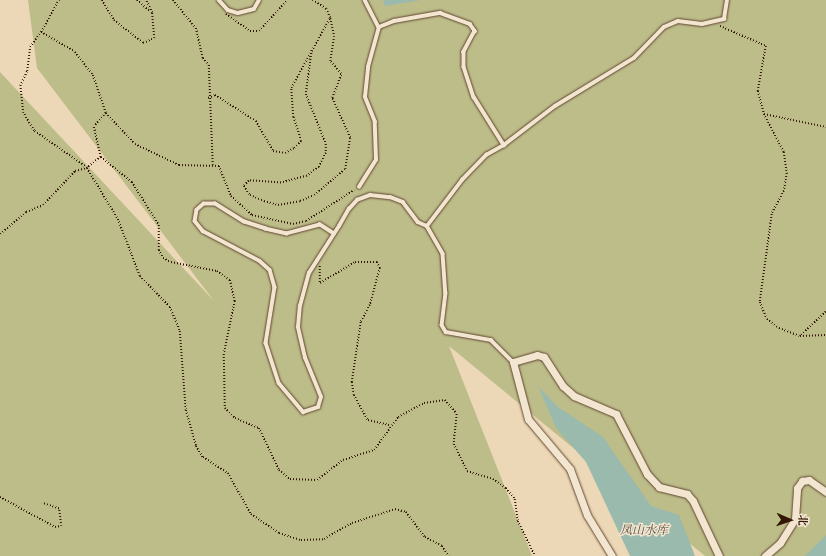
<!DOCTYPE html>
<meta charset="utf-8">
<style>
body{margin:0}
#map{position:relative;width:826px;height:556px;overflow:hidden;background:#ecd8b6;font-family:"IM FELL French Canon","Noto Serif SC",serif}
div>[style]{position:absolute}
.green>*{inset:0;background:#bdbd8a}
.water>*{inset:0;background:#99baad}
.path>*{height:1.5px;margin-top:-0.75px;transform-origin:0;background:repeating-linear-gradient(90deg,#341605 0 1px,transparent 0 3px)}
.roads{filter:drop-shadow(0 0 1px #624631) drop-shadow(0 0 1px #624631)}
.service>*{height:3.5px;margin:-1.75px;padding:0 1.75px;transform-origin:1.75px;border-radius:1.75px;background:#f3e6d0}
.minor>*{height:7px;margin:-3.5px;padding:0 3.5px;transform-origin:3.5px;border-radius:3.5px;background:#f3e6d0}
span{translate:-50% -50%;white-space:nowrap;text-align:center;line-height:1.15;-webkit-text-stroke:3px #f3e6d0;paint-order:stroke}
.water-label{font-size:12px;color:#574f40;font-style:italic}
.north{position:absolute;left:770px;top:500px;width:40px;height:40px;-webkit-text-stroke:3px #f3e6d0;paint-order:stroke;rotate:92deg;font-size:11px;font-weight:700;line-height:16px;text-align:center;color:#341605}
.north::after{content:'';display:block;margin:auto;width:14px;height:18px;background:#341605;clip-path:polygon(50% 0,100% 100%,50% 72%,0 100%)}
</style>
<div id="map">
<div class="green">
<div style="clip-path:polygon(28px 0,826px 0,826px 556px,705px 556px,449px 346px,532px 556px,0 556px,0 72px,214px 301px,37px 68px)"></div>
</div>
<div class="water">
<div style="clip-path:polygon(383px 0,421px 0,385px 6px)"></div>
<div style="clip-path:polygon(538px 386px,558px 407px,603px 437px,651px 506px,679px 515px,695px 556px,630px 556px,586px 462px,556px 428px)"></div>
<div style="clip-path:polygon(826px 535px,826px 556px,805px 556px)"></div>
</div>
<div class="path">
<div style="left:102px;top:0;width:23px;rotate:59deg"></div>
<div style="left:114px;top:20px;width:37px;rotate:38deg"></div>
<div style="left:143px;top:43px;width:12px;rotate:-24deg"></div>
<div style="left:154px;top:38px;width:25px;rotate:-95deg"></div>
<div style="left:152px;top:13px;width:14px;rotate:-115deg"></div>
<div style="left:137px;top:0;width:18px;rotate:41deg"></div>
<div style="left:173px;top:0;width:36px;rotate:51deg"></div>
<div style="left:196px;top:28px;width:31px;rotate:77deg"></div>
<div style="left:203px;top:58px;width:9px;rotate:49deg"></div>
<div style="left:209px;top:65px;width:100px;rotate:87.7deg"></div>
<div style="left:226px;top:14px;width:29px;rotate:35deg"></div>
<div style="left:250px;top:31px;width:9px"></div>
<div style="left:259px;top:31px;width:42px;rotate:-47.9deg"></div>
<div style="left:720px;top:26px;width:50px;rotate:23.5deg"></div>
<div style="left:766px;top:46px;width:46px;rotate:100.1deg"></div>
<div style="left:758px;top:91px;width:24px;rotate:75deg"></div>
<div style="left:764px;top:114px;width:43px;rotate:62.2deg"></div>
<div style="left:784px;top:152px;width:21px;rotate:82deg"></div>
<div style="left:787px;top:173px;width:18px;rotate:99deg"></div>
<div style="left:784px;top:191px;width:26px;rotate:118deg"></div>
<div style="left:772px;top:214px;width:89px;rotate:97.8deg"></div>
<div style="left:760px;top:302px;width:18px;rotate:68deg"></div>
<div style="left:767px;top:319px;width:15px;rotate:37deg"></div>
<div style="left:779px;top:328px;width:22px;rotate:21deg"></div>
<div style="left:41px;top:32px;width:37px;rotate:-61deg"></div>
<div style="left:312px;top:50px;width:44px;rotate:97.8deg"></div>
<div style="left:306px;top:94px;width:54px;rotate:68.2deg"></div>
<div style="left:326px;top:144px;width:9px;rotate:90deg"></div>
<div style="left:326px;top:153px;width:16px;rotate:117deg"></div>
<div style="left:319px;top:167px;width:15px;rotate:143deg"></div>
<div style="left:307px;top:176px;width:27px;rotate:165deg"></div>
<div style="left:281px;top:183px;width:32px;rotate:-176deg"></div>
<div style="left:249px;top:181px;width:7px;rotate:135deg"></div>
<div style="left:244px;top:186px;width:11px;rotate:56deg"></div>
<div style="left:250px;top:195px;width:15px;rotate:23deg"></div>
<div style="left:264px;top:201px;width:15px;rotate:16deg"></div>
<div style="left:278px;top:205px;width:22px;rotate:-10deg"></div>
<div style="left:300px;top:201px;width:15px;rotate:-23deg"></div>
<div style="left:314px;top:195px;width:40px;rotate:-40deg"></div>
<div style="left:345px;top:169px;width:31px;rotate:-81deg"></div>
<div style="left:350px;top:138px;width:44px;rotate:-114.2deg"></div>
<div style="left:332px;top:98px;width:26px;rotate:-69deg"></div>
<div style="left:341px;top:74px;width:17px;rotate:-130deg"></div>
<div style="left:330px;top:61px;width:24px;rotate:-81deg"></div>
<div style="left:334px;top:37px;width:19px;rotate:-102deg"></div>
<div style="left:208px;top:98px;width:8px;rotate:-23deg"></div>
<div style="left:215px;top:95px;width:49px;rotate:32.4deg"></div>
<div style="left:256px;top:121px;width:34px;rotate:60deg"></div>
<div style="left:273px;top:151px;width:12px;rotate:9deg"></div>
<div style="left:285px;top:153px;width:10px;rotate:-29deg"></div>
<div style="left:294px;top:148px;width:10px;rotate:-45deg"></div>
<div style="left:301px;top:141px;width:25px;rotate:-108deg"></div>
<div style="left:293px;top:117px;width:29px;rotate:-94deg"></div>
<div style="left:291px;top:88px;width:80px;rotate:-60.9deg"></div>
<div style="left:330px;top:18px;width:10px;rotate:-114deg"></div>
<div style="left:326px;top:9px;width:17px;rotate:-147deg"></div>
<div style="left:106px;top:113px;width:18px;rotate:131deg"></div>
<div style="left:94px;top:127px;width:31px;rotate:77deg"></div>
<div style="left:101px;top:157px;width:18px;rotate:142deg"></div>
<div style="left:87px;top:168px;width:65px;rotate:-145.1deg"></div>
<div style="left:34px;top:131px;width:21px;rotate:-121deg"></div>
<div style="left:23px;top:113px;width:27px;rotate:-96deg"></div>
<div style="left:20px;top:86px;width:17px;rotate:-65deg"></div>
<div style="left:27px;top:71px;width:24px;rotate:-83deg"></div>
<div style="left:30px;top:47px;width:19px;rotate:-54deg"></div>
<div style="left:41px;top:32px;width:39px;rotate:30deg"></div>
<div style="left:75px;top:52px;width:29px;rotate:52deg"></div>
<div style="left:93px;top:75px;width:40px;rotate:71.1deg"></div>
<div style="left:106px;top:113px;width:42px;rotate:46.9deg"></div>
<div style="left:135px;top:144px;width:49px;rotate:25.5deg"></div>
<div style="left:179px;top:165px;width:40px;rotate:1.4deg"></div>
<div style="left:219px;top:166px;width:32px;rotate:68deg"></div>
<div style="left:231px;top:196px;width:28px;rotate:42deg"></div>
<div style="left:252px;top:215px;width:42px;rotate:12.4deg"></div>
<div style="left:293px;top:224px;width:13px;rotate:-13deg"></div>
<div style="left:306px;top:221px;width:57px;rotate:-32.9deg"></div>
<div style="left:764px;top:114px;width:63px;rotate:11.8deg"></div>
<div style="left:101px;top:157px;width:40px;rotate:39deg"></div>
<div style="left:132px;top:182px;width:51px;rotate:57.9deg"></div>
<div style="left:159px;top:225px;width:25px;rotate:90deg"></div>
<div style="left:159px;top:250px;width:9px;rotate:63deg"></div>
<div style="left:163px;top:258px;width:9px;rotate:27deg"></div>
<div style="left:171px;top:262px;width:47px;rotate:11.1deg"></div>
<div style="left:217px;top:271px;width:16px;rotate:35deg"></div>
<div style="left:230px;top:280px;width:22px;rotate:77deg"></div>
<div style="left:235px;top:301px;width:54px;rotate:101.7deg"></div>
<div style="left:224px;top:354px;width:54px;rotate:88.9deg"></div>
<div style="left:225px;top:408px;width:14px;rotate:45deg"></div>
<div style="left:235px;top:418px;width:26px;rotate:23deg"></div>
<div style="left:259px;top:428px;width:47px;rotate:64.5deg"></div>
<div style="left:279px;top:470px;width:14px;rotate:39deg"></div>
<div style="left:290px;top:479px;width:27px;rotate:2deg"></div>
<div style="left:317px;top:480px;width:33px;rotate:-38deg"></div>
<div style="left:343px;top:460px;width:33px;rotate:-18deg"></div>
<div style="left:374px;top:450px;width:41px;rotate:-54deg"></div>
<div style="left:398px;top:417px;width:30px;rotate:-28deg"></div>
<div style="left:424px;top:403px;width:21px;rotate:-8deg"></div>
<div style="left:445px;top:400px;width:18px;rotate:49deg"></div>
<div style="left:457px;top:414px;width:30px;rotate:96deg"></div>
<div style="left:454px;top:444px;width:30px;rotate:64deg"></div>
<div style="left:467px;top:471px;width:27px;rotate:17deg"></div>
<div style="left:493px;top:479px;width:16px;rotate:35deg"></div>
<div style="left:506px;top:488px;width:14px;rotate:51deg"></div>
<div style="left:515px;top:499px;width:22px;rotate:82deg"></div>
<div style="left:518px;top:521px;width:39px;rotate:64deg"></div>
<div style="left:0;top:234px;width:34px;rotate:-40deg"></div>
<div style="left:26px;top:212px;width:18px;rotate:-22deg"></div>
<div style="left:43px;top:205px;width:47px;rotate:-46.7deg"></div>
<div style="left:75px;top:171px;width:12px;rotate:-14deg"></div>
<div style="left:87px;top:168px;width:60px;rotate:58.7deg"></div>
<div style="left:118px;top:219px;width:61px;rotate:68.9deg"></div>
<div style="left:140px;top:276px;width:43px;rotate:45.9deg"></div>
<div style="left:170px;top:307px;width:26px;rotate:67deg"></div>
<div style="left:180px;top:331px;width:79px;rotate:85.7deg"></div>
<div style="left:186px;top:410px;width:37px;rotate:74deg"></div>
<div style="left:196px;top:446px;width:13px;rotate:58deg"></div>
<div style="left:203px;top:457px;width:30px;rotate:33deg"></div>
<div style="left:228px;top:473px;width:47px;rotate:60.7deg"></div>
<div style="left:251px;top:514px;width:34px;rotate:34deg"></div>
<div style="left:279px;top:533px;width:23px;rotate:18deg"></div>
<div style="left:301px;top:540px;width:23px;rotate:-2deg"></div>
<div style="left:324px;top:539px;width:32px;rotate:-30deg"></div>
<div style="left:352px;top:523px;width:45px;rotate:-18deg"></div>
<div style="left:395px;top:509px;width:11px;rotate:15deg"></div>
<div style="left:406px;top:512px;width:31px;rotate:53deg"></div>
<div style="left:425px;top:537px;width:19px;rotate:28deg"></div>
<div style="left:442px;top:546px;width:12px;rotate:55deg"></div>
<div style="left:320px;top:266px;width:17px;rotate:90deg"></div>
<div style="left:320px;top:283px;width:41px;rotate:-31deg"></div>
<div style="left:355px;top:262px;width:22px"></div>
<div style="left:377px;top:262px;width:7px;rotate:63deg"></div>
<div style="left:380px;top:268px;width:38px;rotate:105deg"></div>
<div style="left:370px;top:305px;width:19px;rotate:118deg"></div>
<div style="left:361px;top:322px;width:61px;rotate:98.5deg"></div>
<div style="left:352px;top:382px;width:13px;rotate:81deg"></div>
<div style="left:354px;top:395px;width:29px;rotate:61deg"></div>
<div style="left:368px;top:420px;width:23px;rotate:13deg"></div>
<div style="left:826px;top:312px;width:35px;rotate:137deg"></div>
<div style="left:800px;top:336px;width:26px;rotate:-2deg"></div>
<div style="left:0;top:497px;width:63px;rotate:28.6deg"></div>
<div style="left:55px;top:527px;width:6px;rotate:-9deg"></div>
<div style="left:61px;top:526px;width:17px;rotate:-97deg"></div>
<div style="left:59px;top:509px;width:18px;rotate:-161deg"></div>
</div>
<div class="roads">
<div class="service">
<div style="left:219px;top:0;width:13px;rotate:48deg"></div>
<div style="left:228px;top:10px;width:10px;rotate:17deg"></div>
<div style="left:238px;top:13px;width:16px;rotate:-14deg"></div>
<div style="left:254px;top:9px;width:10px;rotate:-61deg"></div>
<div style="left:365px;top:0;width:30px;rotate:63deg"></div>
<div style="left:379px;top:27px;width:16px;rotate:-22deg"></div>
<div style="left:394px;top:21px;width:47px;rotate:-9.9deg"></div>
<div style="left:440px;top:13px;width:32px;rotate:20deg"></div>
<div style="left:470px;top:24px;width:9px;rotate:54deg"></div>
<div style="left:475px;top:31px;width:24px;rotate:118deg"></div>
<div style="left:464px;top:52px;width:15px;rotate:90deg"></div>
<div style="left:464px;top:67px;width:32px;rotate:72deg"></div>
<div style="left:474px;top:97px;width:57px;rotate:58deg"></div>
<div style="left:504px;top:145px;width:64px;rotate:-37.4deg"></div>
<div style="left:555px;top:106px;width:92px;rotate:-31.3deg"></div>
<div style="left:634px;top:58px;width:43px;rotate:-45.9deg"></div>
<div style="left:664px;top:27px;width:15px;rotate:-23deg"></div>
<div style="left:678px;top:21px;width:24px;rotate:7deg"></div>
<div style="left:702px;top:24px;width:23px;rotate:-13deg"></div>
<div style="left:724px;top:19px;width:19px;rotate:-81deg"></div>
<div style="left:359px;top:187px;width:32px;rotate:-58deg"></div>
<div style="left:376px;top:160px;width:38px;rotate:-92deg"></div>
<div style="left:375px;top:122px;width:27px;rotate:-112deg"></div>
<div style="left:365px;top:97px;width:30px;rotate:-84deg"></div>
<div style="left:368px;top:67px;width:41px;rotate:-74.6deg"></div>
<div style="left:427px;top:226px;width:32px;rotate:60deg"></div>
<div style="left:443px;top:254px;width:39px;rotate:86deg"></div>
<div style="left:446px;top:293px;width:32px;rotate:97deg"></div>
<div style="left:442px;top:325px;width:8px;rotate:60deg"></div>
<div style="left:446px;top:332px;width:46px;rotate:10.1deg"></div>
<div style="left:491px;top:340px;width:31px;rotate:45deg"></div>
<div style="left:334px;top:234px;width:17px;rotate:-147deg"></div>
<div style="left:320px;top:225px;width:34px;rotate:165deg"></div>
<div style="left:287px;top:234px;width:22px;rotate:-167deg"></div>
<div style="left:266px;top:229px;width:23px;rotate:-162deg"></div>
<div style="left:244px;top:222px;width:34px;rotate:-148deg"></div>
<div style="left:215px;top:204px;width:11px;rotate:180deg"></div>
<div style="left:204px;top:204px;width:9px;rotate:139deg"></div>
<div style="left:197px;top:210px;width:11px;rotate:100deg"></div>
<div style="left:195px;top:221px;width:13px;rotate:51deg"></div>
<div style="left:203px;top:231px;width:64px;rotate:27.8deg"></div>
<div style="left:260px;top:261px;width:13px;rotate:42deg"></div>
<div style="left:270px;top:270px;width:18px;rotate:74deg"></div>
<div style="left:275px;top:287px;width:57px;rotate:99.1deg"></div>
<div style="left:266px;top:343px;width:42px;rotate:72deg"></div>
<div style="left:279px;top:383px;width:38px;rotate:50deg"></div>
<div style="left:303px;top:412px;width:16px;rotate:-18deg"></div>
<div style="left:318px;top:407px;width:10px;rotate:-73deg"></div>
<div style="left:321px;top:397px;width:42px;rotate:-112.3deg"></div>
<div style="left:305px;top:358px;width:32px;rotate:-103deg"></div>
<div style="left:298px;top:327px;width:21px;rotate:-85deg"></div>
<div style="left:300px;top:306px;width:34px;rotate:-75deg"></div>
<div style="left:309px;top:273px;width:56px;rotate:-57.4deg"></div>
<div style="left:339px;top:226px;width:20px;rotate:-60deg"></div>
<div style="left:349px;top:209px;width:12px;rotate:-48deg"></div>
<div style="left:357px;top:200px;width:14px;rotate:-21deg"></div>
<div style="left:370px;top:195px;width:20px;rotate:6deg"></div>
<div style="left:390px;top:197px;width:14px;rotate:21deg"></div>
<div style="left:403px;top:202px;width:25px;rotate:53deg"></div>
<div style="left:418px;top:222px;width:10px;rotate:24deg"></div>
<div style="left:427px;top:226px;width:58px;rotate:-52.7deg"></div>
<div style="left:462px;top:180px;width:35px;rotate:-46deg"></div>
<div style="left:486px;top:155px;width:21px;rotate:-29deg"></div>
</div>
<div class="minor">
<div style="left:612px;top:556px;width:48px;rotate:-121.4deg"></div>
<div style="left:587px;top:515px;width:49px;rotate:-110.3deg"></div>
<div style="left:570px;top:469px;width:65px;rotate:-130deg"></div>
<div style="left:528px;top:419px;width:59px;rotate:-104.7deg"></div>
<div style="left:513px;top:362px;width:25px;rotate:-16deg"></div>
<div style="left:537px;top:355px;width:7px;rotate:16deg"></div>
<div style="left:544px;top:357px;width:35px;rotate:57deg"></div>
<div style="left:563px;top:386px;width:15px;rotate:42deg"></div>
<div style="left:574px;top:396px;width:46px;rotate:23.2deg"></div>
<div style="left:616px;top:414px;width:68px;rotate:62.7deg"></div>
<div style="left:647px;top:474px;width:18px;rotate:47deg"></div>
<div style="left:659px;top:487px;width:29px;rotate:14deg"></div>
<div style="left:687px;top:494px;width:9px;rotate:49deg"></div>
<div style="left:693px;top:501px;width:61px;rotate:64.7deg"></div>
<div style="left:765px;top:556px;width:20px;rotate:-41deg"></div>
<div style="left:780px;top:543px;width:28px;rotate:-58deg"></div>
<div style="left:795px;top:519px;width:31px;rotate:-86deg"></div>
<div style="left:797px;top:488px;width:9px;rotate:-54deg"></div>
<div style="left:802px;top:481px;width:7px;rotate:-8deg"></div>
<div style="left:809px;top:480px;width:21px;rotate:35deg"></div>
</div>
</div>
<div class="water-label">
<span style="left:644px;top:531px">凤山水库</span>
</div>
<div class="north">北</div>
</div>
